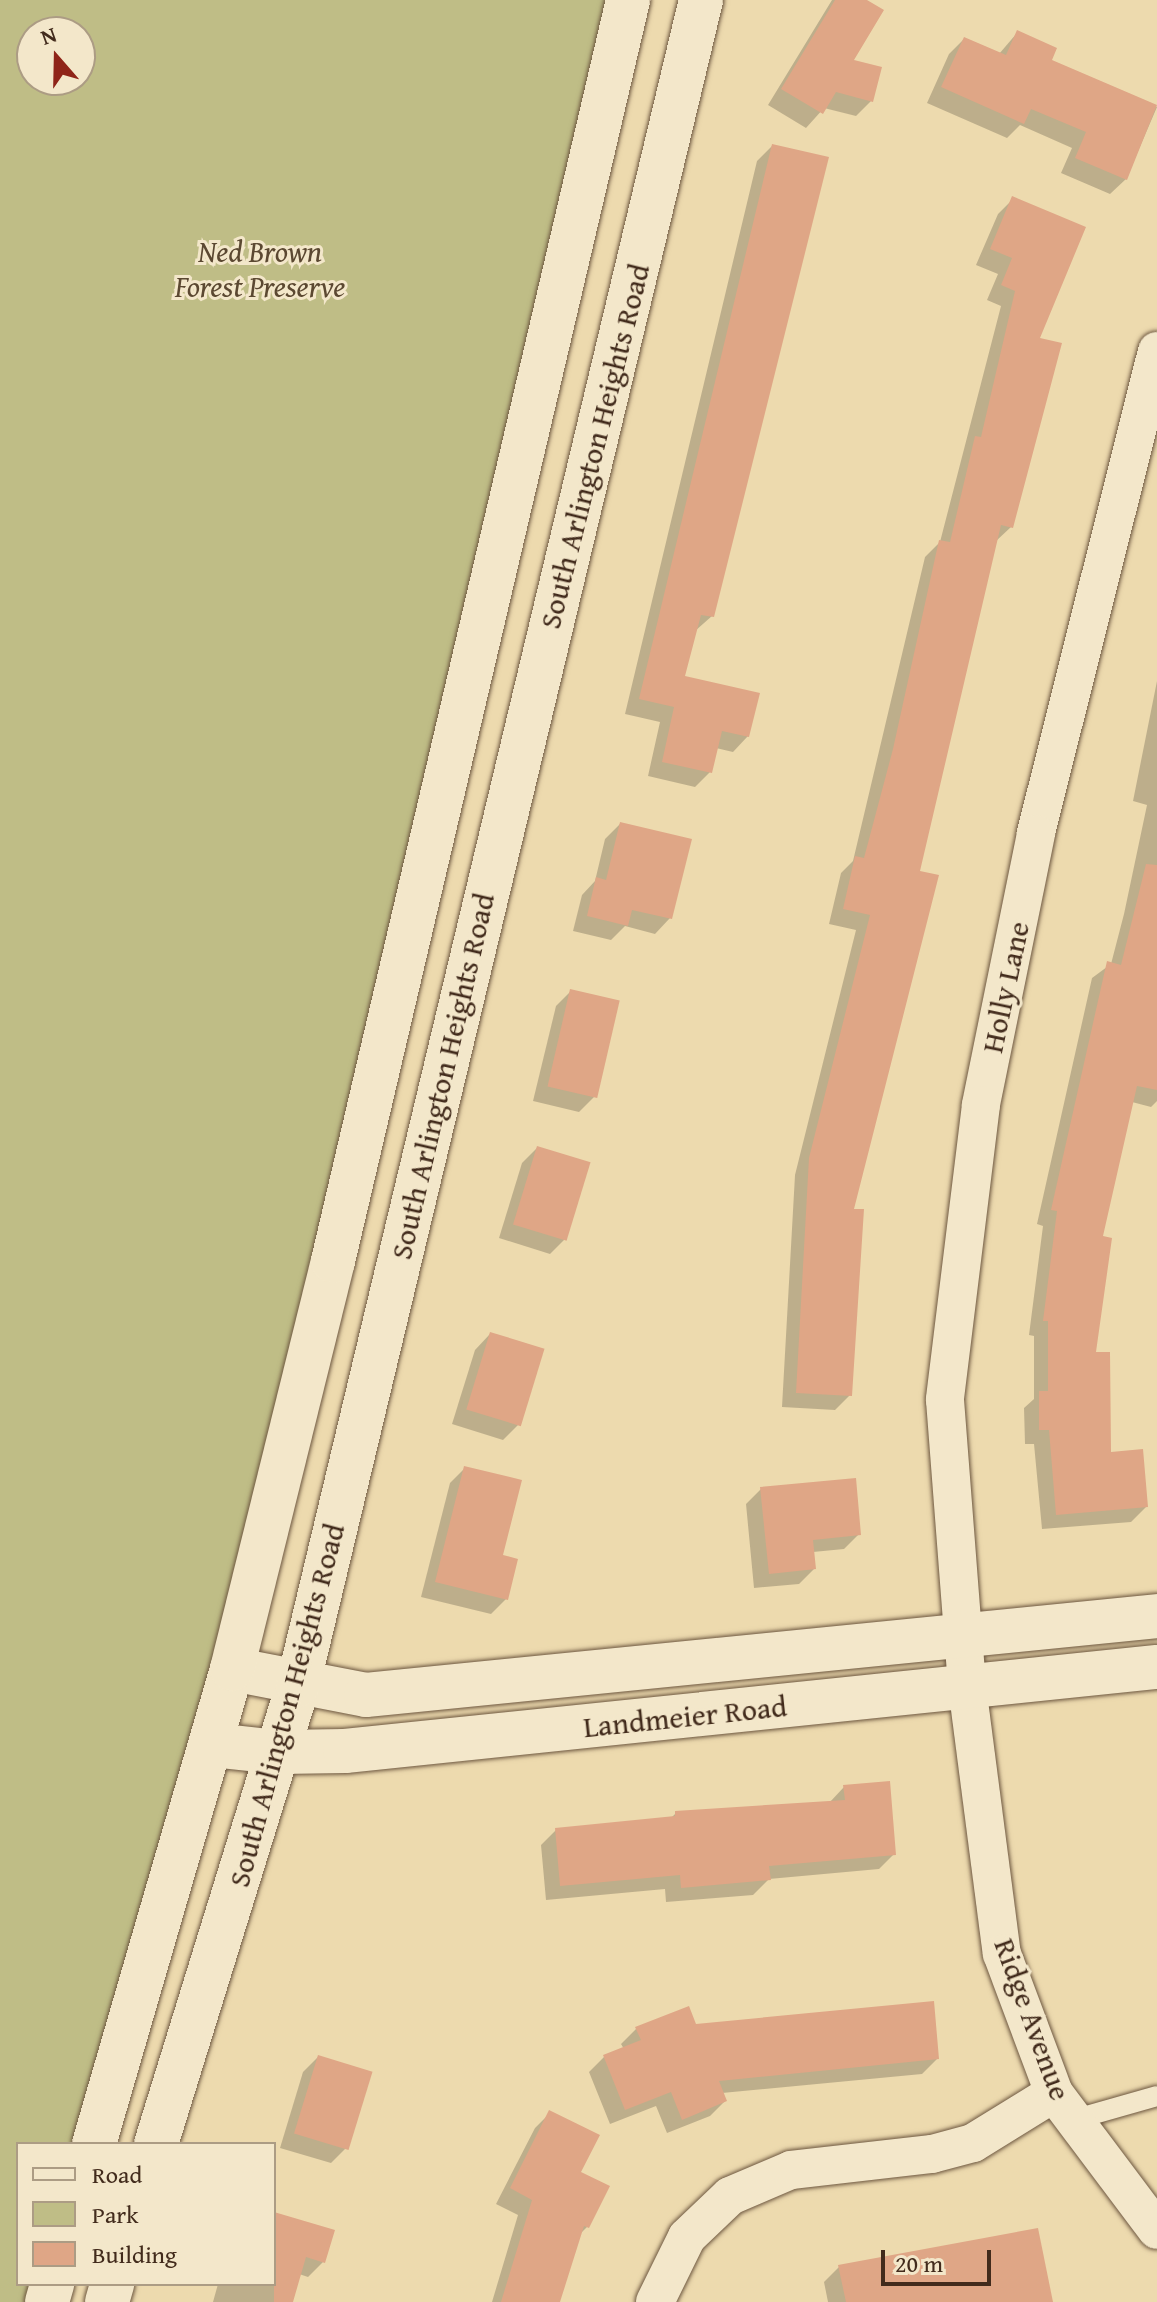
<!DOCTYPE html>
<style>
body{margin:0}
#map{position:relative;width:1157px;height:2302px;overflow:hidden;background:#eddaae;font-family:"Gentium Book Plus",serif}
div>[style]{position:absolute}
.green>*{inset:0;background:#bfbd86}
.shadow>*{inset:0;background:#0003}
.building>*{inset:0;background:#dfa686;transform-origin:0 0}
.roads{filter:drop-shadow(0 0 2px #6d5740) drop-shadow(0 0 2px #6d5740)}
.service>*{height:20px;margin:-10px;padding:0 10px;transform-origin:10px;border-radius:10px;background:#f3e7ca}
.minor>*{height:38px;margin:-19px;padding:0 19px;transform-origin:19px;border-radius:19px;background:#f3e7ca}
.tertiary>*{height:44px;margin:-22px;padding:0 22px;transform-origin:22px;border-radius:22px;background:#f3e7ca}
.secondary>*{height:44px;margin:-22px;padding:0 22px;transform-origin:22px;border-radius:22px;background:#f3e7ca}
span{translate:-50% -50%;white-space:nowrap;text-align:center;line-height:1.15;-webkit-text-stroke:6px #f3e7ca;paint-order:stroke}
.park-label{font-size:30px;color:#5b4831;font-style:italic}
.street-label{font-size:30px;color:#422b1c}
.legend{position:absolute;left:16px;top:2142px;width:260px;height:144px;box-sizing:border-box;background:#f3e7ca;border:2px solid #ac9c84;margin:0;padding:10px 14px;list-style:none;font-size:24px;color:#422b1c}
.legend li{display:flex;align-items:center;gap:16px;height:40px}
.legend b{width:40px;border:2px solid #ac9c84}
.north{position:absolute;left:16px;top:16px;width:80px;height:80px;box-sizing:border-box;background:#f3e7ca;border:2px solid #ac9c84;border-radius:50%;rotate:340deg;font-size:22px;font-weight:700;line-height:32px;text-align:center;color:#422b1c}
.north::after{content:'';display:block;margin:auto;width:28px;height:36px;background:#8f2418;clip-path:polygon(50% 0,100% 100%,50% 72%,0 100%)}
.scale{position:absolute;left:881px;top:2250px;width:110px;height:36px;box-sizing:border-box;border:4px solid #422b1c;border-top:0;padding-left:10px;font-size:24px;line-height:28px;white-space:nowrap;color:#422b1c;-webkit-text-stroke:6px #f3e7ca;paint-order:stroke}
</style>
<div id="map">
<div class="green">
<div style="clip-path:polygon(evenodd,0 0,628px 0,94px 2144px,18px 2144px,18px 2284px,52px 2284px,47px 2302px,0 2302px,0 0,32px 32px,80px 32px,80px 80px,32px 80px,32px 32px)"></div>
</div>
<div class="shadow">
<div style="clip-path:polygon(832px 0,863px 0,851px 61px,871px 101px,856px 116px,824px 108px,806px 128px,768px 105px)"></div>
<div style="clip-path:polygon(1017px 33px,1050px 61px,1157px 107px,1126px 179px,1110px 194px,1061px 173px,1072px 148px,1020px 125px,1007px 138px,927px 103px,949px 54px,964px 39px,999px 54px)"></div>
<div style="clip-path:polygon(772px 146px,712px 616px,695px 631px,682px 678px,748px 736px,733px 752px,716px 748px,710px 772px,695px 787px,648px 776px,660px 722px,625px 714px,757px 161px)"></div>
<div style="clip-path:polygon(1013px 199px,1037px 340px,1011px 527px,995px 542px,917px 872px,852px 1210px,850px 1395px,835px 1410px,782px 1407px,795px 1175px,856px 930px,829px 924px,841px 873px,853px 861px,925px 557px,940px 542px,1001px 306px,987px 300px,998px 274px,976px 265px,998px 214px)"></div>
<div style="clip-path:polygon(1157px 681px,1157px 1101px,1151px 1107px,1132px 1102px,1101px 1238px,1094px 1354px,1109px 1454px,1146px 1507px,1131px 1522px,1042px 1529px,1034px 1444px,1025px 1444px,1024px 1408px,1034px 1399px,1034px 1336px,1029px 1335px,1043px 1226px,1037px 1224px,1092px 978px,1111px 964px,1124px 914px,1147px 805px,1133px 801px)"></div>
<div style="clip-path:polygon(620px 824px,670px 918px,655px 934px,625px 926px,611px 940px,573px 931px,582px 895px,595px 881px,605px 839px)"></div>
<div style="clip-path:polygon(571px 991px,594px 1097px,579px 1112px,533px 1101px,556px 1006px)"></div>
<div style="clip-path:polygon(537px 1148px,565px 1239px,550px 1254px,499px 1238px,522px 1163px)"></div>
<div style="clip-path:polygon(490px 1334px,518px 1425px,503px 1440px,452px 1424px,475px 1350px)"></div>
<div style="clip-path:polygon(465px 1468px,501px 1556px,506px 1599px,491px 1614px,421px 1597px,450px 1483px)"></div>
<div style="clip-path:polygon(761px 1489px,859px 1534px,844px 1549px,813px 1552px,814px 1569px,799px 1584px,754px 1588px,746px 1504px)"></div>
<div style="clip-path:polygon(844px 1787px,894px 1854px,879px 1869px,769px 1879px,753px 1895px,666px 1902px,665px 1889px,546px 1900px,541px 1845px,556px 1830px,670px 1819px,676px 1813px,829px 1803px)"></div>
<div style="clip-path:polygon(636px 2029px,937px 2059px,922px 2074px,722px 2093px,725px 2101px,710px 2116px,667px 2133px,656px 2106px,610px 2124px,589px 2072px,604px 2057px,624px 2049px,621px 2044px)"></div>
<div style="clip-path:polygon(318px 2057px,346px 2148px,331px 2163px,280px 2148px,303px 2072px)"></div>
<div style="clip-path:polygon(550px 2113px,579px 2172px,587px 2227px,579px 2235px,558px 2302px,492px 2302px,518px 2215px,496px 2204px,535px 2128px)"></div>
<div style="clip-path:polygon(274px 2214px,323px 2262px,308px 2277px,299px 2274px,291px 2302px,213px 2302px,218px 2284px,274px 2284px)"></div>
<div style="clip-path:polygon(839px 2267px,1051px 2302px,828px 2302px,824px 2282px)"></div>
</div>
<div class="building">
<div style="clip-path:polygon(835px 0,867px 0,884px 10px,854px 60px,882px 67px,873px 102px,836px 92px,823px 114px,781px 89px)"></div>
<div style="clip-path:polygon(1017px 30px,1057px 48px,1052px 60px,1157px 105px,1127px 180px,1075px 158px,1086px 132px,1031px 109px,1024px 124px,941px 87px,964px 37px,1006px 55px)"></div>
<div style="clip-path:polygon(772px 144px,829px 157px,714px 617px,701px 615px,685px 676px,760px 693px,749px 737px,722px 731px,712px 773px,662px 762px,674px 707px,639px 699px)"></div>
<div style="clip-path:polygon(1012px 196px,1086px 227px,1040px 338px,1062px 343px,1013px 528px,1001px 525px,920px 871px,939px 875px,854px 1209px,864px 1209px,852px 1396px,796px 1393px,809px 1158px,870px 915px,843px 909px,855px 856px,864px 858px,893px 749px,939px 540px,950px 542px,975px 436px,981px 437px,1015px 291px,1001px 285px,1012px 258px,990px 249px)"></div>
<div style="clip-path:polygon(620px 822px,692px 839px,672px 919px,632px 910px,628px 926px,587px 916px,596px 877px,606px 880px)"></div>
<div style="clip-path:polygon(1146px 864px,1157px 865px,1157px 1090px,1137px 1086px,1103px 1236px,1112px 1238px,1096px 1352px,1110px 1352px,1111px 1452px,1143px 1449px,1148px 1507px,1056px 1515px,1049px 1430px,1039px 1430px,1039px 1391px,1048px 1391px,1048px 1321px,1043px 1321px,1057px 1211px,1051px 1210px,1107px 961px,1121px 965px)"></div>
<div style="left:570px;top:989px;width:51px;height:100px;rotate:13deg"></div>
<div style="left:537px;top:1146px;width:56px;height:82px;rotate:17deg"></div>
<div style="left:490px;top:1332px;width:57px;height:81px;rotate:17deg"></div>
<div style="clip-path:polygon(464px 1466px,522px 1480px,503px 1555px,518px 1559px,508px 1600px,435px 1582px)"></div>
<div style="clip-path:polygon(856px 1478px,861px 1535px,813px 1540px,816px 1569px,769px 1574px,760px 1487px)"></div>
<div style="clip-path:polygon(890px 1781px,896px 1855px,769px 1866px,771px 1880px,681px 1888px,680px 1875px,560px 1886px,555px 1828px,675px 1816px,675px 1811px,845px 1800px,843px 1785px)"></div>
<div style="clip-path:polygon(934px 2001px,939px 2059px,719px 2081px,727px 2101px,682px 2120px,671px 2092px,625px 2110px,603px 2055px,641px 2040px,635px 2027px,689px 2006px,696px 2024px)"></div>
<div style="left:318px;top:2055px;width:57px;height:82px;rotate:17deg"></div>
<div style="clip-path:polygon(549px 2110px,600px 2135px,581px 2172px,610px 2186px,589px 2228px,584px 2226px,560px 2302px,501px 2302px,532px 2200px,510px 2188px)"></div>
<div style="clip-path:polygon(274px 2212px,335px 2230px,325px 2263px,306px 2257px,293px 2302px,274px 2302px)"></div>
<div style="clip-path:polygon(1038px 2228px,1053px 2302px,846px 2302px,838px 2265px)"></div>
</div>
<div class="roads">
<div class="service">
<div style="left:1073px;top:2120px;width:87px;rotate:-15.9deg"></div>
</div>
<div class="minor">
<div style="left:1157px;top:351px;width:498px;rotate:104.1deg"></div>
<div style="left:1036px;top:834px;width:277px;rotate:101.5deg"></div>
<div style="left:981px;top:1105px;width:297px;rotate:97deg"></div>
<div style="left:945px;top:1400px;width:287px;rotate:85.6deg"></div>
<div style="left:967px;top:1686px;width:270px;rotate:82.6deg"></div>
<div style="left:1002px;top:1954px;width:148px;rotate:69.5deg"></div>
<div style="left:1054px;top:2093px;width:171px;rotate:53.1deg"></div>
<div style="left:655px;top:2302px;width:72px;rotate:-63.8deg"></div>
<div style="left:687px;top:2237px;width:59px;rotate:-43.6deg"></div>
<div style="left:730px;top:2196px;width:66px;rotate:-23.1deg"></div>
<div style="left:791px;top:2170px;width:142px;rotate:-6.5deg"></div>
<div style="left:932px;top:2154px;width:42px;rotate:-15deg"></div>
<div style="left:973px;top:2143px;width:95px;rotate:-31.7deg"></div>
</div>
<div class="tertiary">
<div style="left:232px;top:1669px;width:136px;rotate:11deg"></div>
<div style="left:366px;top:1695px;width:795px;rotate:-5.7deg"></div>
<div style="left:213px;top:1745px;width:66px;rotate:6.1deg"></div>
<div style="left:279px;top:1752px;width:66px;rotate:-0.9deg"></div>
<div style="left:345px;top:1751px;width:816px;rotate:-5.91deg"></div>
</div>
<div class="secondary">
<div style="left:94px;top:2144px;width:495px;rotate:-73.8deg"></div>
<div style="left:232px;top:1669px;width:420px;rotate:-76.1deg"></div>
<div style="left:333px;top:1261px;width:1295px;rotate:-76.83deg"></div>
<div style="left:156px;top:2144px;width:480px;rotate:-72.8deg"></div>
<div style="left:298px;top:1685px;width:1733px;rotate:-76.55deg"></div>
<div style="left:47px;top:2302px;width:19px;rotate:-74deg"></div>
<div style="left:107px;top:2302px;width:19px;rotate:-74deg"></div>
</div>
</div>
<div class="park-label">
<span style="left:260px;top:268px">Ned Brown<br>Forest Preserve</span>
</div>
<div class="street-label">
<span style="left:594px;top:446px;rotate:-76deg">South Arlington Heights Road</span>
<span style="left:1005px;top:987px;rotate:-78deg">Holly Lane</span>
<span style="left:442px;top:1076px;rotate:-77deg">South Arlington Heights Road</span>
<span style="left:286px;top:1705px;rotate:-75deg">South Arlington Heights Road</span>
<span style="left:685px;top:1716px;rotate:-6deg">Landmeier Road</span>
<span style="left:1033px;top:2019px;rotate:70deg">Ridge Avenue</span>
</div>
<ul class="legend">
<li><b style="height:10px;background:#f3e7ca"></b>Road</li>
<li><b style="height:22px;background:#bfbd86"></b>Park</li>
<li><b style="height:22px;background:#dfa686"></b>Building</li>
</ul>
<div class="north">N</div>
<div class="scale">20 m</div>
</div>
